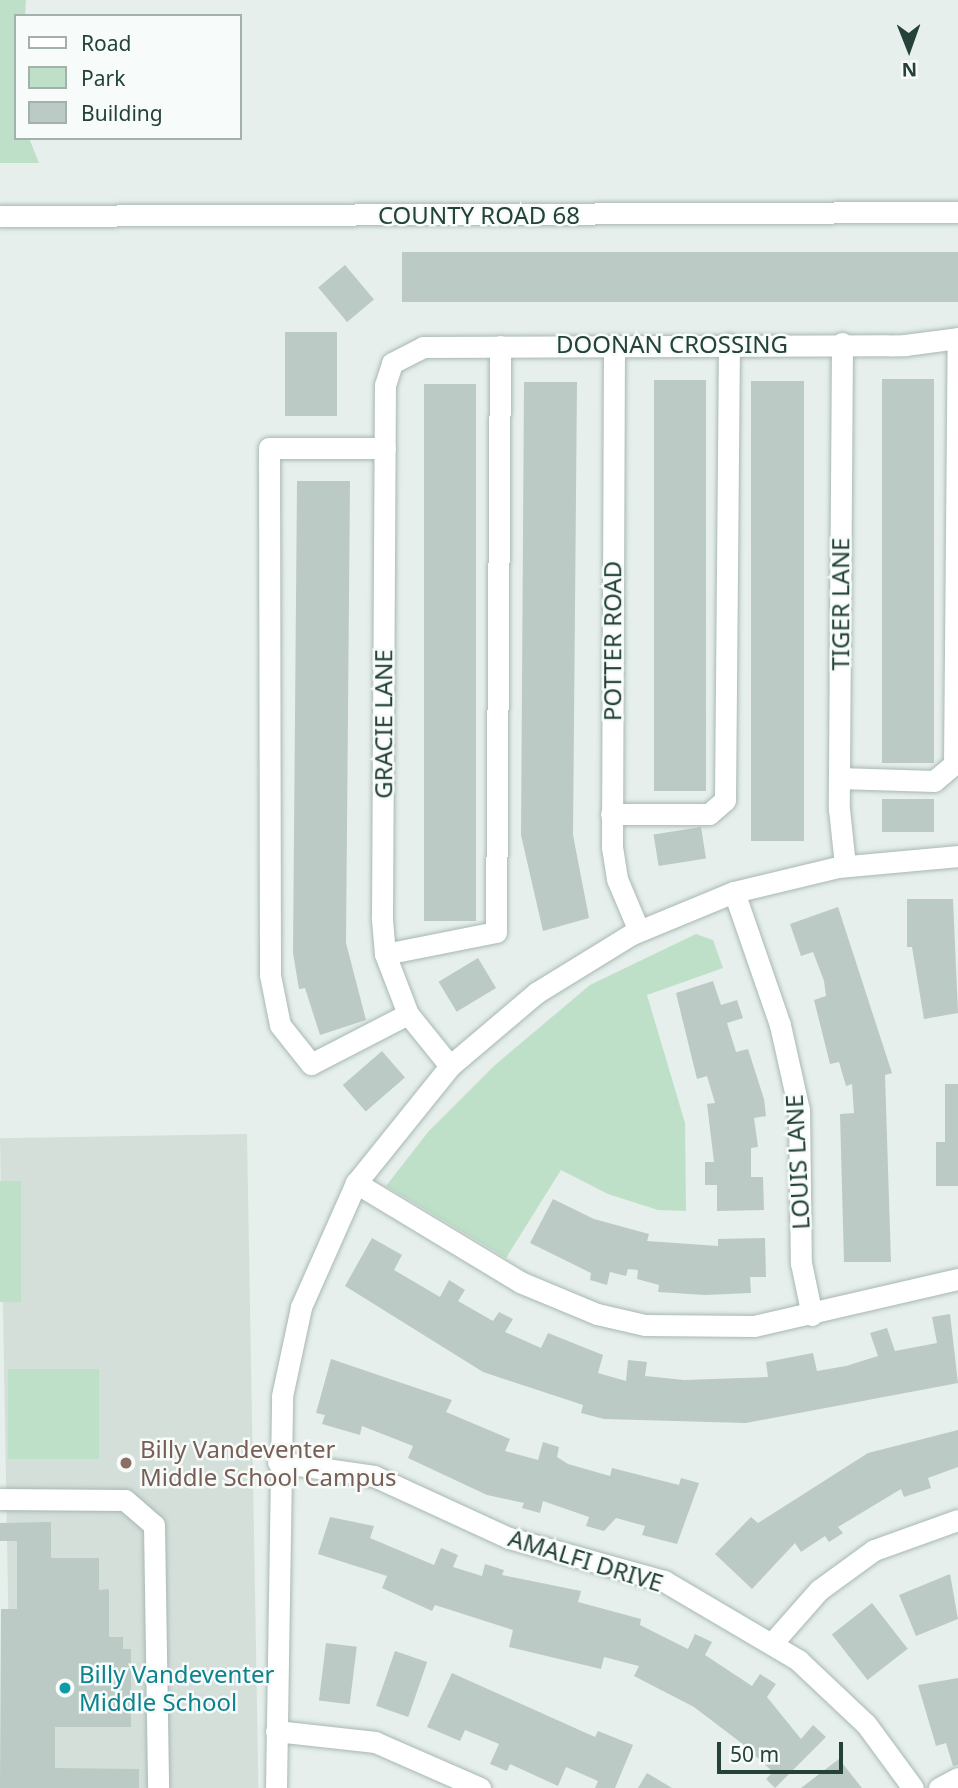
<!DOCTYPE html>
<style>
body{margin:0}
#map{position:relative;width:958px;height:1788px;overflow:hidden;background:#e6efeb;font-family:"Noto Sans",sans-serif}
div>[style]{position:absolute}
.built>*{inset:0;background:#d4dfda;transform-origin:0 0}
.green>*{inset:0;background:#bfe0c8;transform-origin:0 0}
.building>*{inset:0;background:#bbcac4;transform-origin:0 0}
.roads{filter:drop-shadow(0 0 2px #a8b8b2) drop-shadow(0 0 2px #a8b8b2)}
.minor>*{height:21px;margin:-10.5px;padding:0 10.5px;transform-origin:10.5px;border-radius:10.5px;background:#fff}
.dots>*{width:19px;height:19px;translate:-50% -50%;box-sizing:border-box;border:4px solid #f7fbf9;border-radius:50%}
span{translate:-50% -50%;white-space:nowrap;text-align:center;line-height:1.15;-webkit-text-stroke:5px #f7fbf9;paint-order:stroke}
.street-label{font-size:24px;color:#24423a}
.education-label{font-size:24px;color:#785e54}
.left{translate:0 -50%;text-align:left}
.culture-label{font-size:24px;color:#0d838f}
.legend{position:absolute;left:14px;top:14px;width:228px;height:126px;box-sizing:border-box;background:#f7fbf9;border:2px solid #a3b1ad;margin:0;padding:9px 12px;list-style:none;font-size:21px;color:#24423a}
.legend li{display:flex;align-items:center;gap:14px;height:35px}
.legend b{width:35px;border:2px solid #a3b1ad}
.north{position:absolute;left:874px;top:14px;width:70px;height:70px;-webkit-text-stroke:5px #f7fbf9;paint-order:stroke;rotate:179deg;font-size:19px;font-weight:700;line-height:28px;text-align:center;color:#24423a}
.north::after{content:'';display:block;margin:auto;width:24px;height:32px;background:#24423a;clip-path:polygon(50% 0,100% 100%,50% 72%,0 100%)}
.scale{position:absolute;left:717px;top:1742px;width:126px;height:32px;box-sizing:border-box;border:4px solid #24423a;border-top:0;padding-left:9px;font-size:21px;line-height:24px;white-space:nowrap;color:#24423a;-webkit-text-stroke:5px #f7fbf9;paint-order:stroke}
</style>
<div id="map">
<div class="built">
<div style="left:247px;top:1134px;width:654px;height:247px;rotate:89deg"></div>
</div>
<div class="green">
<div style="clip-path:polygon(0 0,26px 0,25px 16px,16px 16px,16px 138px,29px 138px,39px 163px,0 163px)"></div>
<div style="clip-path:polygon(696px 934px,713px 940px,723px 968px,647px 995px,685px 1123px,686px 1211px,658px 1210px,608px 1194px,561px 1170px,506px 1258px,386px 1186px,428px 1132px,495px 1065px,590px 985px)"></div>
<div style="left:0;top:1181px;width:21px;height:121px"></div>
<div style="left:8px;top:1369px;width:91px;height:90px"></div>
</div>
<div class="building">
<div style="left:958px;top:252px;width:50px;height:556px;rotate:90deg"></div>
<div style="left:345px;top:265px;width:45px;height:35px;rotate:50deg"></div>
<div style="left:285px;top:332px;width:52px;height:84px"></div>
<div style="left:934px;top:379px;width:384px;height:52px;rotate:90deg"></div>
<div style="left:706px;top:380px;width:411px;height:52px;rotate:90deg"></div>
<div style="left:751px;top:381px;width:53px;height:460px"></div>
<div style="clip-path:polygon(524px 382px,577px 382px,573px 835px,589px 918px,543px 931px,521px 835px)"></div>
<div style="left:476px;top:384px;width:537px;height:52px;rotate:90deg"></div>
<div style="clip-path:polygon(297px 481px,350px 481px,346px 943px,366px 1020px,320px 1035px,305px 988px,299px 989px,293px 953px)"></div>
<div style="left:934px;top:799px;width:33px;height:52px;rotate:90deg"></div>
<div style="left:701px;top:827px;width:32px;height:48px;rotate:81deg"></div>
<div style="clip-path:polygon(907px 899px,953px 899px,958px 1013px,924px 1019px,912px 947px,907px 947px)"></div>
<div style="clip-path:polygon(838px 907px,892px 1073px,885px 1075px,891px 1262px,844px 1262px,840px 1114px,854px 1113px,852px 1084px,846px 1086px,839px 1062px,830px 1064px,814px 1000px,826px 996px,824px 981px,813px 952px,801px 956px,790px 924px)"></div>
<div style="left:478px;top:958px;width:35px;height:46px;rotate:59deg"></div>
<div style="clip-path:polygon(713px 981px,721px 1005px,737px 1000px,743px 1018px,727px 1023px,736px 1052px,748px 1049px,764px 1099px,766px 1116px,754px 1118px,758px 1147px,751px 1148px,751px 1177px,763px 1177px,764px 1210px,717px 1211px,717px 1185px,705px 1185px,705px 1162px,714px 1162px,707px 1104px,715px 1103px,707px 1076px,697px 1079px,676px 993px)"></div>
<div style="left:382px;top:1051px;width:35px;height:52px;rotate:49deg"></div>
<div style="clip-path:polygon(945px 1084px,958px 1084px,958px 1186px,936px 1186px,936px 1142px,945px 1142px)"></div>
<div style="clip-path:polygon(553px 1199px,594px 1219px,649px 1234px,647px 1241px,718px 1246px,718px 1239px,765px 1238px,766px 1277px,750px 1277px,751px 1293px,705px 1295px,658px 1292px,659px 1285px,637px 1279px,638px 1270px,628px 1269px,626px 1276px,610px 1272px,607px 1285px,590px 1280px,591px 1273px,530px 1243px)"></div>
<div style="clip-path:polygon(372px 1238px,402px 1255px,394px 1270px,440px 1297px,449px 1280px,465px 1290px,458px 1301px,493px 1321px,499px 1312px,513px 1319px,505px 1332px,541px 1348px,548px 1333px,603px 1355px,598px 1373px,626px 1381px,628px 1360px,647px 1362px,645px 1376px,684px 1380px,768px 1377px,766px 1362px,813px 1353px,817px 1371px,846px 1366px,878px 1356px,870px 1333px,887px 1328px,895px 1351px,937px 1343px,932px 1317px,950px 1314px,958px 1383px,746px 1423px,604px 1419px,581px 1413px,583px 1405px,483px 1372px,345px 1286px)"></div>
<div style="clip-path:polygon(331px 1359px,452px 1400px,446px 1412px,510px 1439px,505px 1451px,538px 1460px,543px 1442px,559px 1447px,557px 1457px,568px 1464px,610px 1476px,612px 1468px,679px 1485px,681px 1478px,699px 1483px,677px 1544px,642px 1535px,645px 1526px,616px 1518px,604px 1531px,586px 1526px,589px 1517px,543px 1501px,540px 1513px,522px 1508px,524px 1503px,487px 1495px,408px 1458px,413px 1446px,362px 1426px,360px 1435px,322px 1424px,325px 1415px,316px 1413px)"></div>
<div style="clip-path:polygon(958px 1430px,958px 1467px,928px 1478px,931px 1488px,904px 1497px,901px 1489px,838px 1527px,843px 1533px,829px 1542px,825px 1536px,801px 1552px,795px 1543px,752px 1589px,715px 1554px,751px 1517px,758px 1523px,868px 1453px)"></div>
<div style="clip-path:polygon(330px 1517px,374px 1526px,370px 1538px,434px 1565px,441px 1548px,458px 1555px,453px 1567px,482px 1576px,485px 1564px,504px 1570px,502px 1575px,581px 1591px,578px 1602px,641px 1619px,640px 1625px,688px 1649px,695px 1634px,712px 1642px,705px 1655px,752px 1686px,760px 1674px,776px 1684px,767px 1697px,801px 1739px,813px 1725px,826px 1737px,775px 1788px,766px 1779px,773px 1772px,740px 1742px,694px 1707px,634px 1676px,639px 1666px,604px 1657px,601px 1669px,509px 1647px,513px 1630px,435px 1605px,432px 1611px,382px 1588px,387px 1576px,318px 1554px)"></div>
<div style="clip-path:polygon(51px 1522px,51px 1558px,99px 1558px,99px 1590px,109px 1589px,109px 1637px,123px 1637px,123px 1649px,131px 1649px,131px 1727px,55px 1727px,55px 1768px,139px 1769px,139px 1788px,0 1788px,1px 1609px,17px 1609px,17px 1541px,0 1541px,0 1523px)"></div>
<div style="clip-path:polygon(950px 1574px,958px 1619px,916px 1636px,899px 1595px)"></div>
<div style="left:872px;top:1603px;width:58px;height:51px;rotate:52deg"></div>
<div style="left:326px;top:1643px;width:31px;height:58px;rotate:7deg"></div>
<div style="left:395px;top:1651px;width:34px;height:58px;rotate:19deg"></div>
<div style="clip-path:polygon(452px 1673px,595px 1737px,598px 1731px,633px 1745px,615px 1788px,595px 1788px,598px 1781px,566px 1767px,558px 1786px,510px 1764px,507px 1771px,490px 1764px,499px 1744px,465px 1730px,460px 1741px,427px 1727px)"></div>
<div style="clip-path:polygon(958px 1678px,958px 1765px,953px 1766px,946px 1743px,936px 1746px,918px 1685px)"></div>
<div style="clip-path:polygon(839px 1759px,862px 1788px,801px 1788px)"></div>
<div style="clip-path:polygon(647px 1773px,672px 1788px,638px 1788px)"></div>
</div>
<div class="roads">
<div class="minor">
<div style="left:0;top:216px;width:958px;rotate:-0.24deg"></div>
<div style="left:842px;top:343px;width:466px;rotate:90.4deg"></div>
<div style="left:839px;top:809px;width:56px;rotate:83.9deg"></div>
<div style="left:614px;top:345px;width:502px;rotate:90.23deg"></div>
<div style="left:612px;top:847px;width:32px;rotate:81deg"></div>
<div style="left:617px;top:879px;width:56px;rotate:67.1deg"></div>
<div style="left:385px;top:448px;width:116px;rotate:180deg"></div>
<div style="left:269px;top:448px;width:527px;rotate:89.89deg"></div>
<div style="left:270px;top:975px;width:51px;rotate:78.7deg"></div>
<div style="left:280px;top:1025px;width:50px;rotate:51.5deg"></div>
<div style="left:311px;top:1064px;width:109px;rotate:-27.3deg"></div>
<div style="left:839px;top:778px;width:95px;rotate:1.8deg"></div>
<div style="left:934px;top:781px;width:26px;rotate:-40deg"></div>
<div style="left:954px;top:764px;width:426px;rotate:-89.5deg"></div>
<div style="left:611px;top:814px;width:98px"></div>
<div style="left:709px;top:814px;width:21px;rotate:-41deg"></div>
<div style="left:725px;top:800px;width:456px;rotate:-89.5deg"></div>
<div style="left:734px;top:892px;width:141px;rotate:70.9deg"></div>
<div style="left:780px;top:1025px;width:87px;rotate:77.4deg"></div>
<div style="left:799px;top:1110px;width:153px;rotate:89.3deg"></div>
<div style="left:801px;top:1263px;width:53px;rotate:78.1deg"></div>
<div style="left:385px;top:954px;width:113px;rotate:-11.2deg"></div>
<div style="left:496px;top:932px;width:586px;rotate:-89.61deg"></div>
<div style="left:450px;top:1066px;width:67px;rotate:-128.9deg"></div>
<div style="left:408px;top:1014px;width:64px;rotate:-111deg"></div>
<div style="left:385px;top:954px;width:37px;rotate:-95deg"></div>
<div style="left:382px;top:917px;width:532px;rotate:-89.68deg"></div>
<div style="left:385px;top:385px;width:23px;rotate:-72deg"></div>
<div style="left:392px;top:363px;width:35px;rotate:-27deg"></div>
<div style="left:423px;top:347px;width:482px;rotate:-0.2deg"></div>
<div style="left:905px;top:345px;width:53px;rotate:-7.5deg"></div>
<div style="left:356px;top:1183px;width:192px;rotate:31.1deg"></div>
<div style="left:520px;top:1282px;width:83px;rotate:22.6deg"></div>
<div style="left:597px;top:1314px;width:49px;rotate:12.9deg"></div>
<div style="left:645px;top:1325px;width:109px;rotate:0.5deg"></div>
<div style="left:754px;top:1326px;width:209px;rotate:-13deg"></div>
<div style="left:278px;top:1462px;width:97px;rotate:8.3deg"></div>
<div style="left:374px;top:1476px;width:149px;rotate:24.7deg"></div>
<div style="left:509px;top:1538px;width:161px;rotate:15.5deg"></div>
<div style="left:664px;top:1581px;width:156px;rotate:30.5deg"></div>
<div style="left:798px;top:1660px;width:93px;rotate:43.3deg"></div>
<div style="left:866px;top:1724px;width:79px;rotate:53.7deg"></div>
<div style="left:0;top:1499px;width:125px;rotate:0.5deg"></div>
<div style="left:125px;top:1500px;width:38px;rotate:41deg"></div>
<div style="left:154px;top:1525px;width:263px;rotate:89.1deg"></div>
<div style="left:774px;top:1641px;width:68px;rotate:-48.6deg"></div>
<div style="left:819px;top:1590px;width:68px;rotate:-36deg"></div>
<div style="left:874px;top:1550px;width:89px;rotate:-19.7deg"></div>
<div style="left:276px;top:1731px;width:100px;rotate:6.3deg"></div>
<div style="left:375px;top:1742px;width:115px;rotate:23.7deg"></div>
<div style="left:276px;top:1788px;width:392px;rotate:-89.1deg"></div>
<div style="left:282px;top:1396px;width:91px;rotate:-77.9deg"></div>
<div style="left:301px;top:1307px;width:136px;rotate:-66.1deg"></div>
<div style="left:356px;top:1183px;width:150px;rotate:-51.2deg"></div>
<div style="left:450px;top:1066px;width:113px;rotate:-40.3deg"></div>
<div style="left:536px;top:993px;width:113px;rotate:-31.6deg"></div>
<div style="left:632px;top:934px;width:110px;rotate:-22.4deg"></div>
<div style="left:734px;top:892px;width:107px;rotate:-13.5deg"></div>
<div style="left:838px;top:867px;width:121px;rotate:-5.2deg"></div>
<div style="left:939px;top:1788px;width:21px;rotate:-28deg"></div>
</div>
</div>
<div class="dots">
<div style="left:126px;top:1463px;background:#8d6e63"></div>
<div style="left:65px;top:1688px;background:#0f9aa8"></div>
</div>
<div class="street-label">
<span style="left:479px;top:215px">COUNTY ROAD 68</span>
<span style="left:672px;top:344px">DOONAN CROSSING</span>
<span style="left:840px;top:604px;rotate:-90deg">TIGER LANE</span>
<span style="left:612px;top:641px;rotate:-90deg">POTTER ROAD</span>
<span style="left:383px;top:724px;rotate:-90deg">GRACIE LANE</span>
<span style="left:797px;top:1162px;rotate:-93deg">LOUIS LANE</span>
<span style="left:586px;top:1560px;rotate:17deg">AMALFI DRIVE</span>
</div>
<div class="education-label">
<span class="left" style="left:140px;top:1463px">Billy Vandeventer<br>Middle School Campus</span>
</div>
<div class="culture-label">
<span class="left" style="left:79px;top:1688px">Billy Vandeventer<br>Middle School</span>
</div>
<ul class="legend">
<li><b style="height:9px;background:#fff"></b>Road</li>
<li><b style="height:19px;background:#bfe0c8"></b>Park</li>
<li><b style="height:19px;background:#bbcac4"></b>Building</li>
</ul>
<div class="north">N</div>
<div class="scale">50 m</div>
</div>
